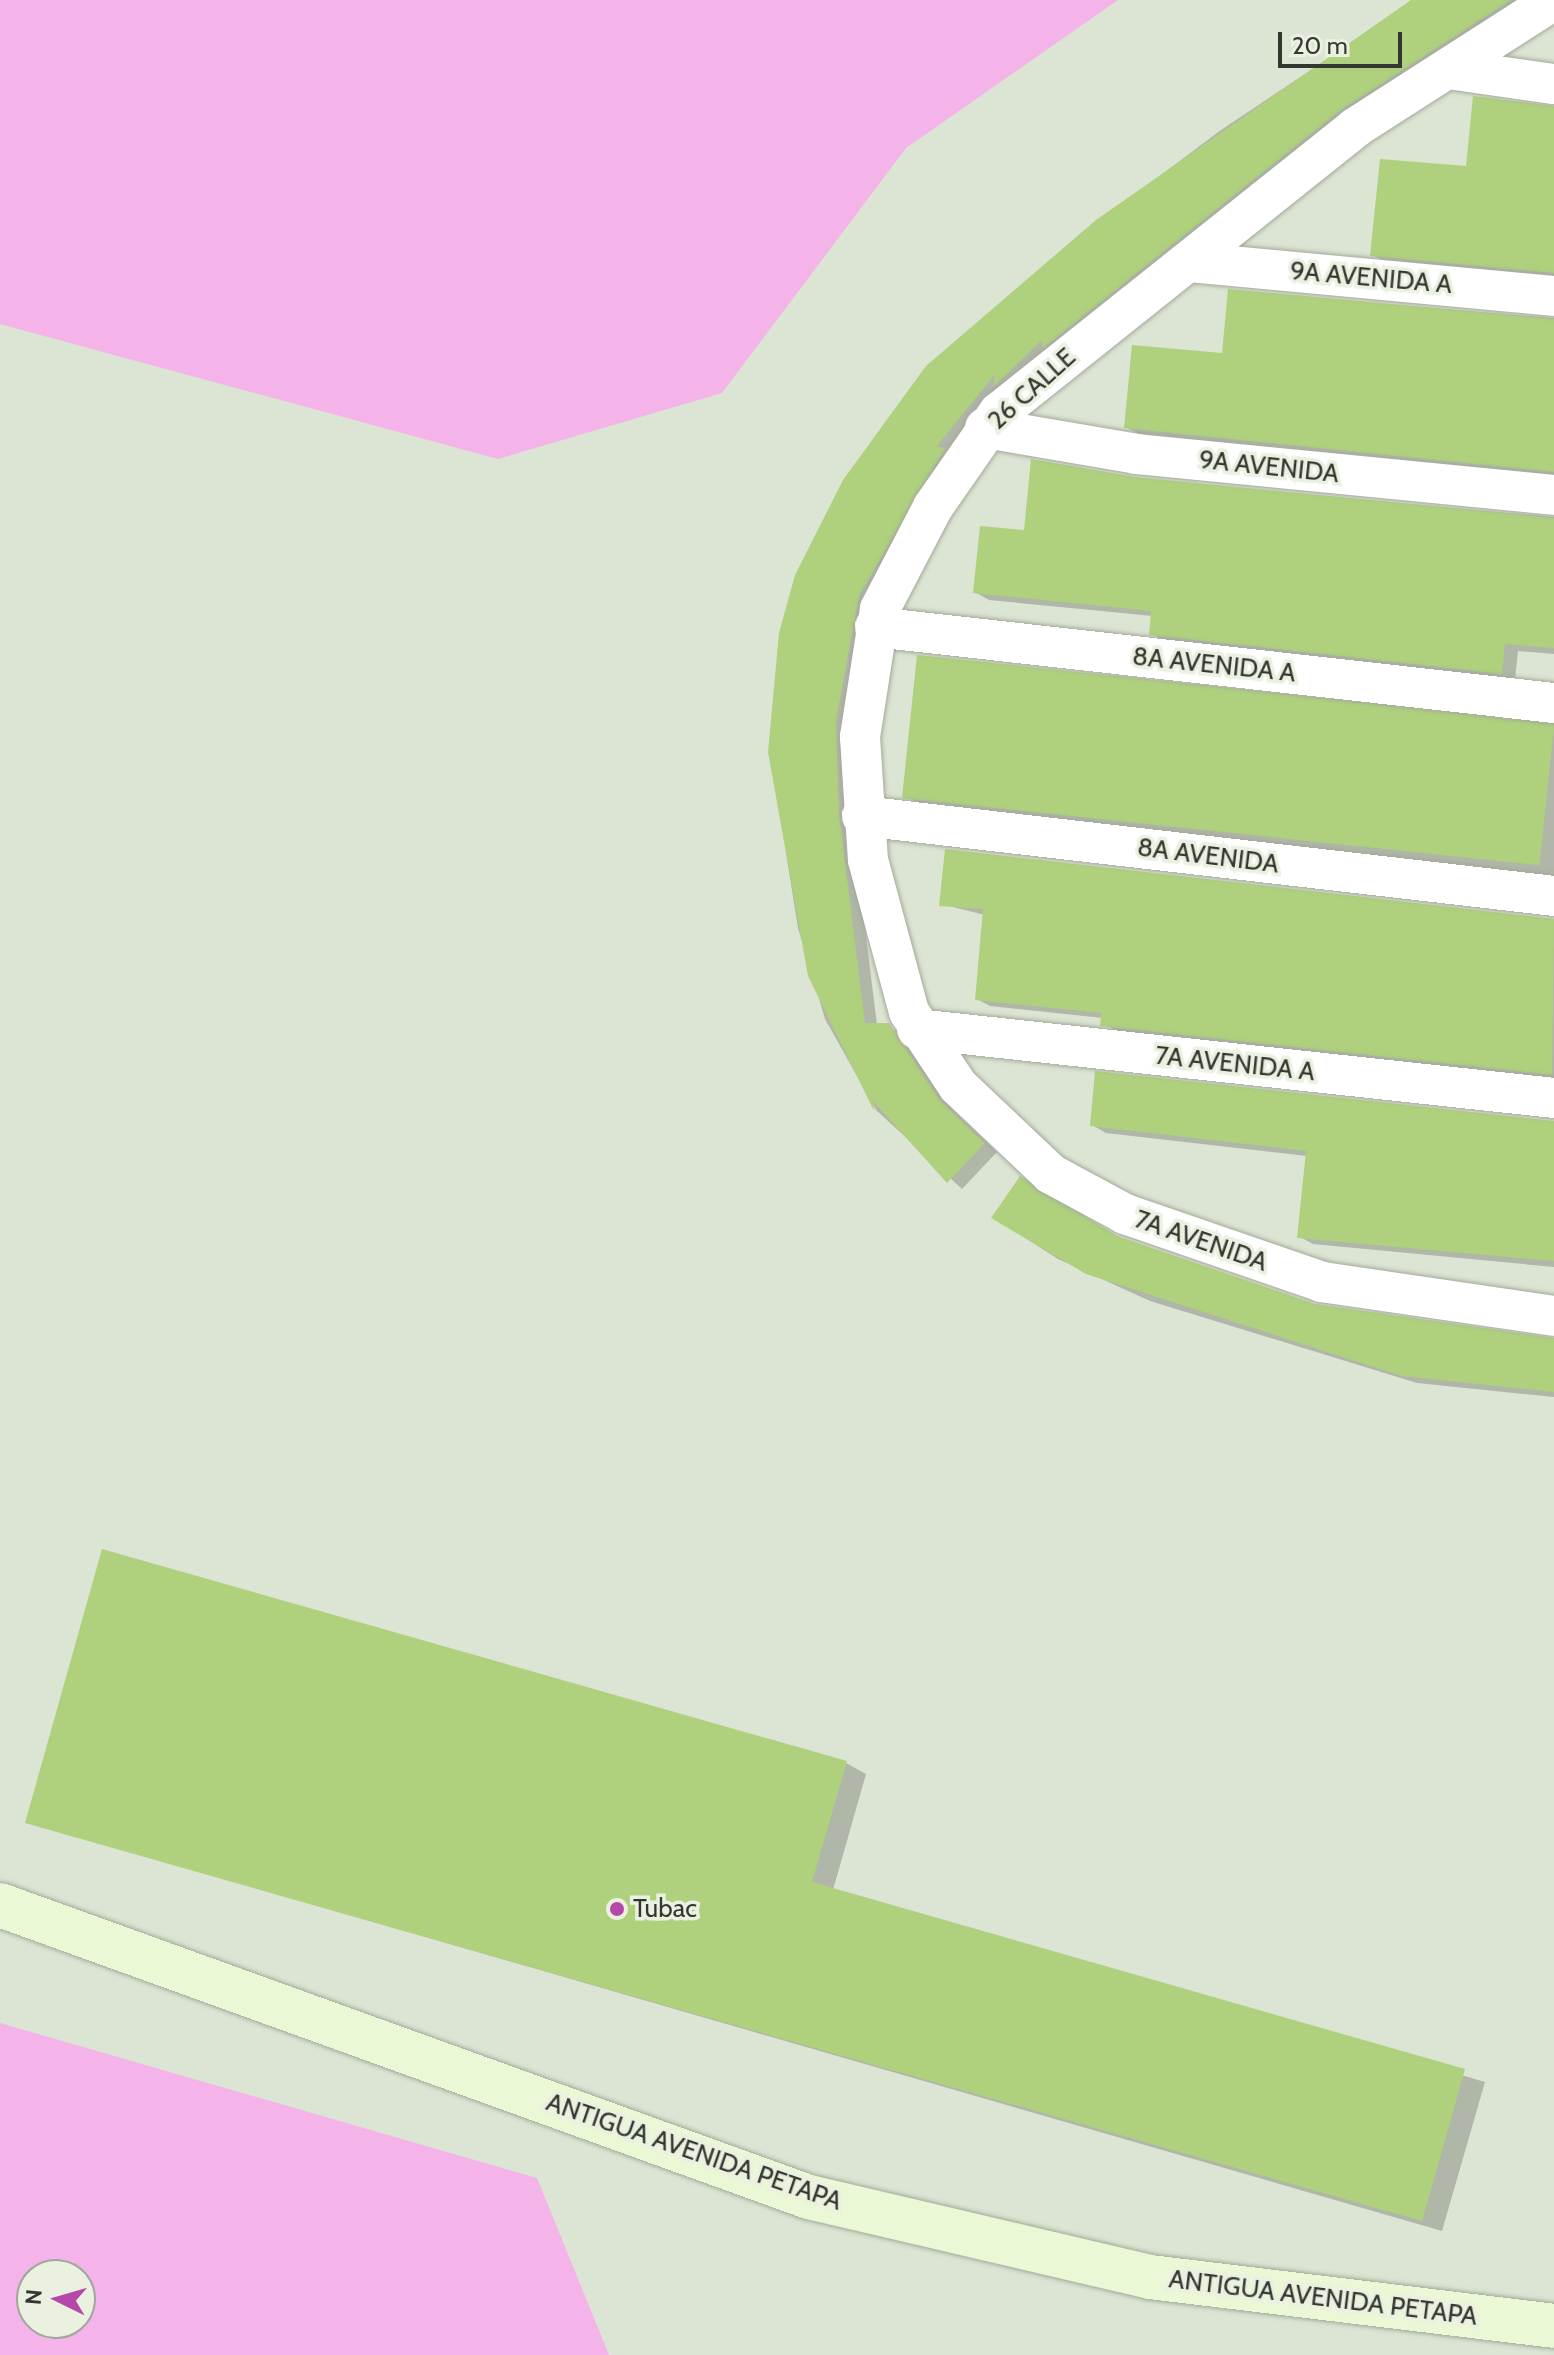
<!DOCTYPE html>
<style>
body{margin:0}
#map{position:relative;width:1554px;height:2355px;overflow:hidden;background:#dce4d3;font-family:Cabin,sans-serif}
div>[style]{position:absolute}
.green>*{inset:0;background:#f4b3e9}
.shadow>*{inset:0;background:#0003}
.building>*{inset:0;background:#afd17d;transform-origin:0 0}
.roads{filter:drop-shadow(0 0 2px #a3aa9b) drop-shadow(0 0 2px #a3aa9b)}
.minor>*{height:40px;margin:-20px;padding:0 20px;transform-origin:20px;border-radius:20px;background:#fff}
.secondary>*{height:44px;margin:-22px;padding:0 22px;transform-origin:22px;border-radius:22px;background:#eaf8d5}
.dots>*{width:22px;height:22px;translate:-50% -50%;box-sizing:border-box;border:4px solid #eaf1e0;border-radius:50%}
span{translate:-50% -50%;white-space:nowrap;text-align:center;line-height:1.15;-webkit-text-stroke:7px #eaf1e0;paint-order:stroke}
.street-label{font-size:26px;color:#343730}
.poi-label{font-size:26px;color:#343730}
.left{translate:0 -50%;text-align:left}
.north{position:absolute;left:16px;top:2259px;width:80px;height:80px;box-sizing:border-box;background:#eaf1e0;border:2px solid #a1a79a;border-radius:50%;rotate:275deg;font-size:22px;font-weight:700;line-height:32px;text-align:center;color:#343730}
.north::after{content:'';display:block;margin:auto;width:28px;height:36px;background:#b548a8;clip-path:polygon(50% 0,100% 100%,50% 72%,0 100%)}
.scale{position:absolute;left:1278px;top:32px;width:124px;height:36px;box-sizing:border-box;border:4px solid #343730;border-top:0;padding-left:10px;font-size:24px;line-height:28px;white-space:nowrap;color:#343730;-webkit-text-stroke:6px #eaf1e0;paint-order:stroke}
</style>
<div id="map">
<div class="green">
<div style="clip-path:polygon(0 0,1118px 0,906px 148px,722px 393px,498px 459px,0 324px)"></div>
<div style="clip-path:polygon(evenodd,0 2023px,537px 2178px,609px 2355px,0 2355px,0 2023px,80px 2275px,80px 2323px,32px 2323px,32px 2275px,80px 2275px)"></div>
</div>
<div class="shadow">
<div style="clip-path:polygon(1416px 0,1536px 0,1056px 355px,904px 536px,852px 823px,877px 1025px,902px 1033px,952px 1109px,997px 1152px,962px 1189px,876px 1110px,825px 1019px,798px 928px,770px 752px,927px 368px,1064px 248px,1221px 130px)"></div>
<div style="clip-path:polygon(1554px 108px,1554px 278px,1386px 262px,1372px 255px,1467px 168px)"></div>
<div style="clip-path:polygon(1229px 291px,1554px 318px,1554px 477px,1140px 435px,1126px 427px,1224px 355px)"></div>
<div style="clip-path:polygon(1134px 479px,1554px 517px,1554px 654px,1518px 651px,1515px 680px,1165px 641px,1151px 633px,1153px 616px,989px 600px,975px 592px,1026px 532px)"></div>
<div style="clip-path:polygon(1554px 727px,1554px 878px,920px 804px,907px 797px)"></div>
<div style="clip-path:polygon(941px 904px,1554px 920px,1554px 1080px,1115px 1032px,1103px 1018px,990px 1006px,977px 999px,985px 915px)"></div>
<div style="clip-path:polygon(1554px 1122px,1554px 1267px,1313px 1244px,1300px 1237px,1307px 1156px,1106px 1133px,1092px 1125px)"></div>
<div style="clip-path:polygon(994px 1218px,1118px 1238px,1318px 1307px,1554px 1339px,1554px 1397px,1417px 1383px,1150px 1301px,1058px 1259px)"></div>
<div style="clip-path:polygon(846px 1763px,866px 1774px,833px 1890px,1485px 2082px,1442px 2231px,28px 1822px)"></div>
</div>
<div class="building">
<div style="clip-path:polygon(1411px 0,1511px 0,1341px 110px,1042px 349px,1042px 340px,993px 387px,995px 374px,936px 447px,945px 448px,859px 596px,836px 721px,839px 814px,865px 1023px,889px 1023px,939px 1099px,985px 1143px,947px 1183px,873px 1101px,874px 1111px,808px 976px,768px 752px,779px 633px,795px 575px,843px 480px,926px 366px,1096px 220px)"></div>
<div style="clip-path:polygon(1473px 96px,1554px 106px,1554px 273px,1370px 256px,1380px 159px,1466px 166px)"></div>
<div style="clip-path:polygon(1228px 289px,1554px 319px,1554px 472px,1124px 428px,1132px 345px,1222px 353px)"></div>
<div style="clip-path:polygon(1031px 459px,1135px 477px,1554px 518px,1554px 648px,1505px 644px,1502px 674px,1149px 635px,1151px 611px,973px 593px,980px 526px,1024px 530px)"></div>
<div style="left:917px;top:655px;width:641px;height:144px;rotate:6deg"></div>
<div style="clip-path:polygon(945px 849px,1554px 919px,1552px 1075px,1100px 1026px,1101px 1013px,975px 1000px,983px 909px,939px 906px)"></div>
<div style="clip-path:polygon(1095px 1071px,1554px 1121px,1554px 1261px,1297px 1238px,1306px 1151px,1090px 1126px)"></div>
<div style="clip-path:polygon(1020px 1176px,1117px 1236px,1315px 1304px,1554px 1338px,1554px 1392px,1402px 1376px,1086px 1274px,991px 1218px)"></div>
<div style="clip-path:polygon(102px 1549px,847px 1761px,812px 1882px,1465px 2069px,1422px 2221px,25px 1823px)"></div>
</div>
<div class="roads">
<div class="minor">
<div style="left:1554px;top:0;width:237px;rotate:147.3deg"></div>
<div style="left:1355px;top:128px;width:455px;rotate:141.4deg"></div>
<div style="left:999px;top:412px;width:116px;rotate:124.8deg"></div>
<div style="left:933px;top:507px;width:115px;rotate:117.5deg"></div>
<div style="left:880px;top:609px;width:130px;rotate:98.9deg"></div>
<div style="left:860px;top:737px;width:123px;rotate:86.3deg"></div>
<div style="left:868px;top:860px;width:157px;rotate:74.9deg"></div>
<div style="left:909px;top:1012px;width:89px;rotate:56.5deg"></div>
<div style="left:958px;top:1086px;width:128px;rotate:43.4deg"></div>
<div style="left:1051px;top:1174px;width:84px;rotate:28.4deg"></div>
<div style="left:1125px;top:1214px;width:208px;rotate:19deg"></div>
<div style="left:1322px;top:1282px;width:234px;rotate:8.3deg"></div>
<div style="left:1448px;top:69px;width:107px;rotate:8.1deg"></div>
<div style="left:1188px;top:262px;width:368px;rotate:5.3deg"></div>
<div style="left:985px;top:428px;width:154px;rotate:9.7deg"></div>
<div style="left:1137px;top:454px;width:419px;rotate:5.6deg"></div>
<div style="left:875px;top:627px;width:683px;rotate:6.39deg"></div>
<div style="left:862px;top:816px;width:697px;rotate:6.59deg"></div>
<div style="left:917px;top:1029px;width:641px;rotate:6.18deg"></div>
</div>
<div class="secondary">
<div style="left:0;top:1905px;width:860px;rotate:19.85deg"></div>
<div style="left:809px;top:2197px;width:350px;rotate:13.2deg"></div>
<div style="left:1150px;top:2277px;width:407px;rotate:6.9deg"></div>
</div>
</div>
<div class="dots">
<div style="left:617px;top:1909px;background:#b548a8"></div>
</div>
<div class="street-label">
<span style="left:1371px;top:278px;rotate:5deg">9A AVENIDA A</span>
<span style="left:1032px;top:389px;rotate:-42deg">26 CALLE</span>
<span style="left:1269px;top:467px;rotate:6deg">9A AVENIDA</span>
<span style="left:1214px;top:665px;rotate:6deg">8A AVENIDA A</span>
<span style="left:1208px;top:856px;rotate:7deg">8A AVENIDA</span>
<span style="left:1235px;top:1064px;rotate:6deg">7A AVENIDA A</span>
<span style="left:1201px;top:1241px;rotate:19deg">7A AVENIDA</span>
<span style="left:694px;top:2152px;rotate:19deg">ANTIGUA AVENIDA PETAPA</span>
<span style="left:1323px;top:2298px;rotate:7deg">ANTIGUA AVENIDA PETAPA</span>
</div>
<div class="poi-label">
<span class="left" style="left:633px;top:1909px">Tubac</span>
</div>
<div class="north">N</div>
<div class="scale">20 m</div>
</div>
